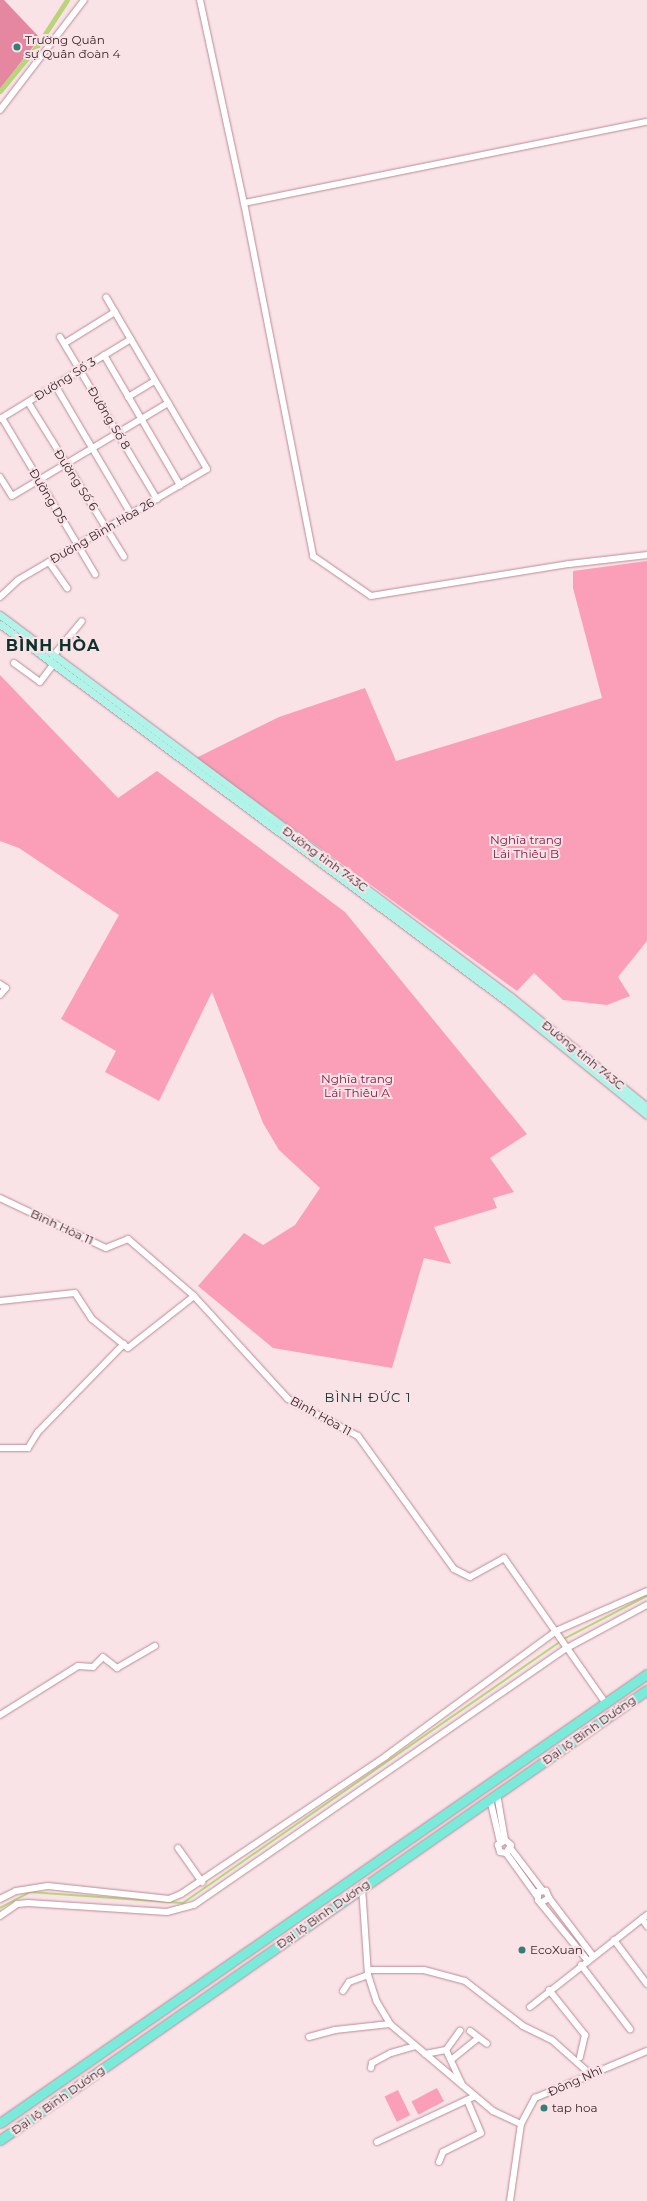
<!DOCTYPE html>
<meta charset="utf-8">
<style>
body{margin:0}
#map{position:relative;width:647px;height:2201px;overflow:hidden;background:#f9e3e7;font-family:Montserrat,sans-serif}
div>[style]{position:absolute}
.green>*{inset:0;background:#fb9fb8;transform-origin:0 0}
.forest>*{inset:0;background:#e687a1}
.stream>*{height:1.5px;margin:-0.75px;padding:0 0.75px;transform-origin:0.75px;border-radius:0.75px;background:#b9d479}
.canal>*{height:5px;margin:-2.5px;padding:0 2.5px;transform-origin:2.5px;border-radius:2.5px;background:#b9d479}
.roads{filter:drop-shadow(0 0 1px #bc8a96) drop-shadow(0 0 1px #bc8a96)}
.minor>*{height:6px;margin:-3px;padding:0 3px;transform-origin:3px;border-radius:3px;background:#fff}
.major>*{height:7px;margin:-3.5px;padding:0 3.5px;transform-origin:3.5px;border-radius:3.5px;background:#aff3e9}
.highway>*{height:9px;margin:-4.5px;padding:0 4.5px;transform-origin:4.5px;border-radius:4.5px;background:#79ebda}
.dots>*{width:11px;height:11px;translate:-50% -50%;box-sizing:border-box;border:2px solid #f9e3e7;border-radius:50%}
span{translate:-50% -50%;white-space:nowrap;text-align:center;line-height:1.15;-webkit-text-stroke:4px #f9e3e7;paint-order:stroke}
.poi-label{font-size:12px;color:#3a262b}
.left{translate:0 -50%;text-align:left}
.street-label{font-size:12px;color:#3a262b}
.park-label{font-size:12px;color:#891846}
.neighbourhood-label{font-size:13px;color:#0f312c;letter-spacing:1px}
.district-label{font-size:16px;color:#0f312c;font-weight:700;letter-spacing:1px}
</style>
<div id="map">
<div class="green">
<div style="clip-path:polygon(647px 561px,647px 941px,618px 977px,630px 996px,607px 1005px,563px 1000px,534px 973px,517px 991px,196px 758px,279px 717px,365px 688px,396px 761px,602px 698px,573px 588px,573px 571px)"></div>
<div style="clip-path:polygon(0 675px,118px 798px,157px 771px,345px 912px,527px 1134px,490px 1158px,514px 1192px,493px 1198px,497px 1208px,434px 1227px,451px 1264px,424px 1258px,392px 1368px,273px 1348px,198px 1286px,244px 1233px,263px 1245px,295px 1225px,320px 1188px,279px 1150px,263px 1123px,212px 992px,159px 1101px,105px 1072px,116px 1051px,61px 1019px,119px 915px,19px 848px,0 841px)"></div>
<div style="left:437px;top:2088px;width:15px;height:29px;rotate:62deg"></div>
<div style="left:398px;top:2090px;width:28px;height:15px;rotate:64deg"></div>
</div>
<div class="forest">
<div style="clip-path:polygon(0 0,4px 0,40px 38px,0 89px)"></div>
</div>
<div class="stream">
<div style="left:564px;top:1639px;width:93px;rotate:-27.4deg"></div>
<div style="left:0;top:1908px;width:34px;rotate:-28deg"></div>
<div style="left:30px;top:1892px;width:153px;rotate:4.1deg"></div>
<div style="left:183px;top:1903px;width:460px;rotate:-34.7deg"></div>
</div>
<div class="canal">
<div style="left:0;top:91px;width:58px;rotate:-50.6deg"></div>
<div style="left:37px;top:46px;width:55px;rotate:-56.9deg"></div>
</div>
<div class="roads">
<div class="minor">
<div style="left:200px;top:0;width:208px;rotate:77.8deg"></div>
<div style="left:244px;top:203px;width:360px;rotate:78.9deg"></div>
<div style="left:313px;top:556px;width:70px;rotate:34.6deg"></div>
<div style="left:371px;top:596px;width:201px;rotate:-9.2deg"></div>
<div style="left:569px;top:564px;width:79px;rotate:-6.6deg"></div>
<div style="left:0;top:110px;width:138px;rotate:-52.6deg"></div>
<div style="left:244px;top:203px;width:411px;rotate:-11.4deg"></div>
<div style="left:60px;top:337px;width:189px;rotate:59.1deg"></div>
<div style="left:65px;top:343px;width:59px;rotate:-31.8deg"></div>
<div style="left:104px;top:355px;width:151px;rotate:59.7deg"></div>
<div style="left:55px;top:385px;width:150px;rotate:59.5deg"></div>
<div style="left:128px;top:397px;width:31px;rotate:-31deg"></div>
<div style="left:28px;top:402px;width:182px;rotate:58.2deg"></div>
<div style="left:2px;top:418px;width:182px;rotate:59.2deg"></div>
<div style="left:0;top:419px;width:153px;rotate:-31.4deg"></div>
<div style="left:0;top:477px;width:22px;rotate:58deg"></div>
<div style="left:12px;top:496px;width:182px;rotate:-30.8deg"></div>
<div style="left:49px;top:562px;width:32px;rotate:55deg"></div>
<div style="left:0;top:597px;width:25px;rotate:-43deg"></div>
<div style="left:18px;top:580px;width:219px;rotate:-30.4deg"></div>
<div style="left:207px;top:469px;width:199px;rotate:-120.4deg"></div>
<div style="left:53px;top:656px;width:45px;rotate:-50.4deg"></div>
<div style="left:14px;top:663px;width:32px;rotate:36deg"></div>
<div style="left:40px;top:682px;width:21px;rotate:-53deg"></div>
<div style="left:0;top:984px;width:7px;rotate:34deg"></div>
<div style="left:6px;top:988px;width:9px;rotate:131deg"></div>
<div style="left:0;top:1198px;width:117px;rotate:25.3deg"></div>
<div style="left:106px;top:1248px;width:24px;rotate:-22deg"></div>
<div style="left:128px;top:1239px;width:87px;rotate:40.8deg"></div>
<div style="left:194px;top:1296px;width:139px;rotate:47.6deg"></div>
<div style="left:288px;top:1399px;width:79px;rotate:27.9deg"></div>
<div style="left:358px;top:1436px;width:164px;rotate:54.2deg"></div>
<div style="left:454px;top:1569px;width:18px;rotate:27deg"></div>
<div style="left:470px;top:1577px;width:39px;rotate:-29deg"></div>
<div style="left:504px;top:1558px;width:176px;rotate:55deg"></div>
<div style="left:0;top:1301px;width:75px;rotate:-6.1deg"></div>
<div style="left:75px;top:1293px;width:31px;rotate:57deg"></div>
<div style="left:92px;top:1319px;width:46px;rotate:38.9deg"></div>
<div style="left:128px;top:1348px;width:84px;rotate:-38.2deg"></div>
<div style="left:0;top:1448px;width:28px"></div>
<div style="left:28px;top:1448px;width:19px;rotate:-58deg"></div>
<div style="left:38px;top:1432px;width:123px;rotate:-45.7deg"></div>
<div style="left:0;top:1715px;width:92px;rotate:-32.1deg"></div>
<div style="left:78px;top:1666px;width:15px;rotate:4deg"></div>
<div style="left:93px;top:1667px;width:14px;rotate:-45deg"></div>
<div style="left:103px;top:1657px;width:18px;rotate:38deg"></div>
<div style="left:117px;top:1668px;width:44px;rotate:-30.1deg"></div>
<div style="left:497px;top:1794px;width:47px;rotate:80.1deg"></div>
<div style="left:490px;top:1799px;width:44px;rotate:76.9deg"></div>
<div style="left:178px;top:1848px;width:42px;rotate:54.8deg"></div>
<div style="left:511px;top:1849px;width:51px;rotate:52.9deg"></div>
<div style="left:506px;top:1853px;width:9px;rotate:-58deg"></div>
<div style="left:511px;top:1845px;width:8px;rotate:-140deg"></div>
<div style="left:505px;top:1840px;width:9px;rotate:144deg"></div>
<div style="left:498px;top:1845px;width:7px;rotate:74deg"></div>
<div style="left:500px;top:1852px;width:6px;rotate:9deg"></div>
<div style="left:506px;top:1853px;width:53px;rotate:54.2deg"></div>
<div style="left:362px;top:1887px;width:88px;rotate:86.1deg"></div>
<div style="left:368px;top:1975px;width:28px;rotate:72deg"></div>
<div style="left:377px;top:2002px;width:26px;rotate:59deg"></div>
<div style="left:390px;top:2024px;width:135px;rotate:40.2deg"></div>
<div style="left:493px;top:2111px;width:31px;rotate:25deg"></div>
<div style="left:549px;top:1898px;width:73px;rotate:52.8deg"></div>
<div style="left:0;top:1899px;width:18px;rotate:-27deg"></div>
<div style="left:16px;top:1891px;width:32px;rotate:-9deg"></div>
<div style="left:48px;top:1886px;width:122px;rotate:6.1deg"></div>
<div style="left:169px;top:1899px;width:13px;rotate:-23deg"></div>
<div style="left:181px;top:1894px;width:247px;rotate:-33.9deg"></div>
<div style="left:386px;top:1756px;width:211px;rotate:-36.3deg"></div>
<div style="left:556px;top:1631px;width:99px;rotate:-23.7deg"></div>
<div style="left:542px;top:1902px;width:8px;rotate:-30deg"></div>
<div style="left:549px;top:1898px;width:8px;rotate:-113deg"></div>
<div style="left:546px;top:1891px;width:8px;rotate:173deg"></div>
<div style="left:538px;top:1892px;width:8px;rotate:90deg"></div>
<div style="left:538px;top:1900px;width:79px;rotate:50.7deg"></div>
<div style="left:0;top:1916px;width:21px;rotate:-35deg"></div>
<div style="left:17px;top:1904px;width:11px;rotate:-5deg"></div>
<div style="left:28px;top:1903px;width:139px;rotate:3.7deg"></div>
<div style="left:167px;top:1912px;width:28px;rotate:-15deg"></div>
<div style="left:194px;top:1905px;width:453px;rotate:-34.6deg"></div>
<div style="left:567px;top:1648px;width:91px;rotate:-28.3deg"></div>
<div style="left:642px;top:1919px;width:9px;rotate:54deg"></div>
<div style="left:614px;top:1940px;width:55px;rotate:53.1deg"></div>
<div style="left:581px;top:1965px;width:81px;rotate:52.6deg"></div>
<div style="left:368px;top:1970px;width:56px"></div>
<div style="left:424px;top:1970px;width:42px;rotate:15deg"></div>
<div style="left:465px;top:1981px;width:73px;rotate:37.8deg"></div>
<div style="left:523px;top:2026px;width:32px;rotate:26deg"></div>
<div style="left:552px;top:2040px;width:50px;rotate:41.7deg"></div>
<div style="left:549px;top:1990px;width:58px;rotate:51.3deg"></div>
<div style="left:585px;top:2035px;width:23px;rotate:103deg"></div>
<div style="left:343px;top:1991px;width:11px;rotate:-56deg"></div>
<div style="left:349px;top:1982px;width:20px;rotate:-20deg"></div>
<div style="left:530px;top:2007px;width:149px;rotate:-38.2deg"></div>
<div style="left:470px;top:2031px;width:21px;rotate:37deg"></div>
<div style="left:309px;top:2037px;width:27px;rotate:-15deg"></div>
<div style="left:335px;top:2030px;width:55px;rotate:-6.2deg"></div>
<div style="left:446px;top:2050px;width:38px;rotate:65deg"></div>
<div style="left:425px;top:2054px;width:21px;rotate:-11deg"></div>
<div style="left:446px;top:2050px;width:24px;rotate:-54deg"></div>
<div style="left:451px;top:2060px;width:33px;rotate:-39deg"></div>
<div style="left:371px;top:2068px;width:5px;rotate:-79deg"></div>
<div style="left:372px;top:2063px;width:21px;rotate:-28deg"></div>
<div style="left:391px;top:2053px;width:25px;rotate:-16deg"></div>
<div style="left:377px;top:2142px;width:108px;rotate:-25.1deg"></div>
<div style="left:439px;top:2162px;width:11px;rotate:-68deg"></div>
<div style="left:443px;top:2152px;width:42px;rotate:-26.6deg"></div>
<div style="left:481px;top:2133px;width:36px;rotate:-113deg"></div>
<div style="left:510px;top:2201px;width:78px;rotate:-81.9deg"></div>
<div style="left:521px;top:2124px;width:30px;rotate:-62deg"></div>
<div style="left:535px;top:2098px;width:121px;rotate:-22.8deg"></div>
</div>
<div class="major">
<div style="left:0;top:615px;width:637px;rotate:36.76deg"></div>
<div style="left:510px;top:996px;width:176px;rotate:39deg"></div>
<div style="left:0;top:624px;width:636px;rotate:36.69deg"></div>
<div style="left:510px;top:1004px;width:176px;rotate:39deg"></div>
</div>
<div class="highway">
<div style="left:0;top:2123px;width:788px;rotate:-34.76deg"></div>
<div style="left:0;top:2140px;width:788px;rotate:-34.82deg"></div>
</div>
</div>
<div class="dots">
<div style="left:17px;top:47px;background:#377d73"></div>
<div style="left:522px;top:1950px;background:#377d73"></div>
<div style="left:544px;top:2108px;background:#377d73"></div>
</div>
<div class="poi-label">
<span class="left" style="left:25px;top:47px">Trường Quân<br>sự Quân đoàn 4</span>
<span class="left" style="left:530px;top:1950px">EcoXuan</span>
<span class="left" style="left:552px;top:2108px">tap hoa</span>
</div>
<div class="street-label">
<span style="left:65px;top:379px;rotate:-32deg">Đường Số 3</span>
<span style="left:109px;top:418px;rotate:59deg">Đường Số 8</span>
<span style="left:76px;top:480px;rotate:57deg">Đường Số 6</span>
<span style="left:48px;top:496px;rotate:59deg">Đường D5</span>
<span style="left:102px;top:531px;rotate:-30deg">Đường Bình Hòa 26</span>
<span style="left:325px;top:859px;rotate:36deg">Đường tỉnh 743C</span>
<span style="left:583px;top:1055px;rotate:39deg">Đường tỉnh 743C</span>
<span style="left:62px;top:1227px;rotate:25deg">Bình Hòa 11</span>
<span style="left:321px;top:1416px;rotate:29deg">Bình Hòa 11</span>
<span style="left:589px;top:1730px;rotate:-35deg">Đại lộ Bình Dương</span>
<span style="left:323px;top:1914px;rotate:-35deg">Đại lộ Bình Dương</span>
<span style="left:575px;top:2081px;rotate:-24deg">Đông Nhì</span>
<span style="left:58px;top:2100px;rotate:-35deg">Đại lộ Bình Dương</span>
</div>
<div class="park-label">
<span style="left:526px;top:847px">Nghĩa trang<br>Lái Thiêu B</span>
<span style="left:357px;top:1086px">Nghĩa trang<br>Lái Thiêu A</span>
</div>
<div class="neighbourhood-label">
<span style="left:368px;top:1397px">BÌNH ĐỨC 1</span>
</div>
<div class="district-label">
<span style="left:53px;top:646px">BÌNH HÒA</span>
</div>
</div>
